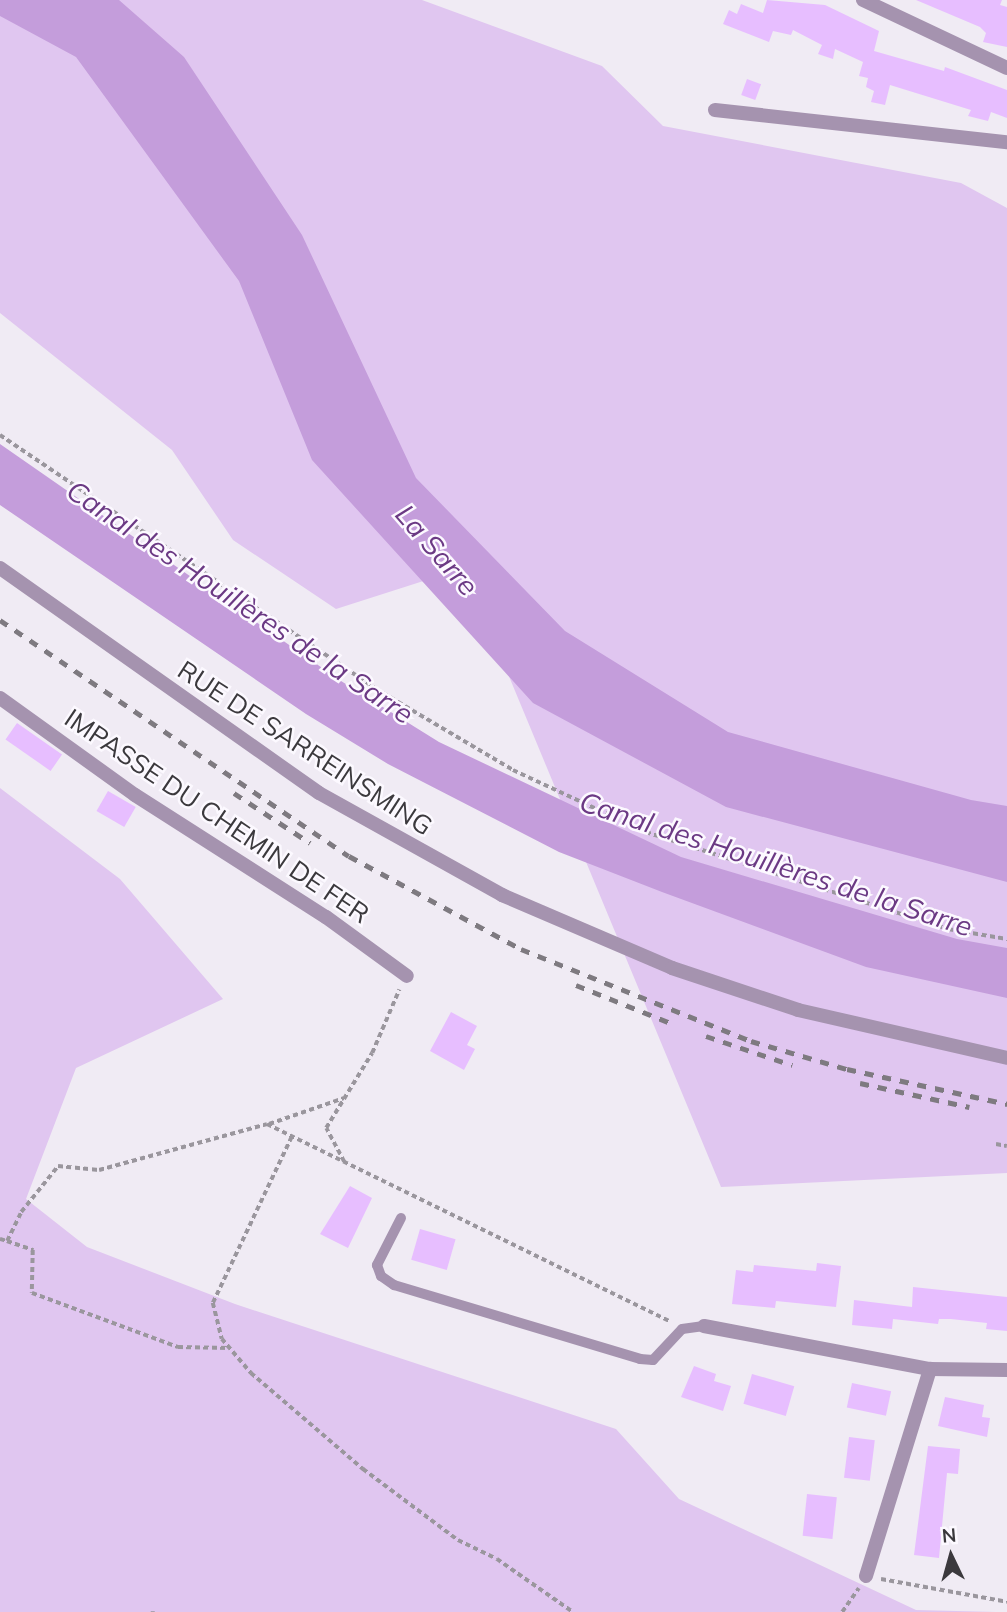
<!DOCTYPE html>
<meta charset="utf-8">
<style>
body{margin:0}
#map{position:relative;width:1007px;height:1612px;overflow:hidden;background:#f0ebf4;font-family:Mulish,sans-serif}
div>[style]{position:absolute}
.green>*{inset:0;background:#e0c6f0}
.water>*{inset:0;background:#c49ddb}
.building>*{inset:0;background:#e7beff;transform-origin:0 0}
.path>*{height:3.5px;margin-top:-1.75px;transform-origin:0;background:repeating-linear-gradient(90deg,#9a969d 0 5px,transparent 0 8.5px)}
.service>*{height:10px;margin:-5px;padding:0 5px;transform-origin:5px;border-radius:5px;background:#a593af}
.minor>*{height:14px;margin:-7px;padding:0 7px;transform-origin:7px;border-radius:7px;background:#a593af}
.tertiary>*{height:14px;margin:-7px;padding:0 7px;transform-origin:7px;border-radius:7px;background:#a593af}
.rail>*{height:5px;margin-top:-2.5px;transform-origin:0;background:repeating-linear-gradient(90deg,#7e7a80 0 9px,transparent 0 18px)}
span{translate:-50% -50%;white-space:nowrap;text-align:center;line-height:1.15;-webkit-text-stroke:5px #fcf9ff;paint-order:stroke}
.street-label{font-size:26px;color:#3b393d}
.water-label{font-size:28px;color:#6b3984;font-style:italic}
.north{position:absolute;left:916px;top:1521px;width:70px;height:70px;-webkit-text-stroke:5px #fcf9ff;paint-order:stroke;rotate:355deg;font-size:19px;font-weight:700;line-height:28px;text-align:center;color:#3b393d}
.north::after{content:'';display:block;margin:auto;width:24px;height:32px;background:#3b393d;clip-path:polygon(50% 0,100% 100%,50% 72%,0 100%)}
</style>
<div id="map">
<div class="green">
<div style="clip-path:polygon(0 0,422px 0,602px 66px,663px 126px,961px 183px,1007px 208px,1007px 1173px,721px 1187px,464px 568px,336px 609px,233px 540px,172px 450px,0 313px)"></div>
<div style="clip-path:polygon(0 788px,120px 879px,223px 999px,76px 1068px,26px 1199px,87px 1247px,235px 1304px,616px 1429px,679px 1499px,916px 1610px,996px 1612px,0 1612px)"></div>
</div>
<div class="water">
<div style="clip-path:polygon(0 0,119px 0,184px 57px,302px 235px,416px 478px,565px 631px,728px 732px,971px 800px,1007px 806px,1007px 882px,726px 807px,533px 703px,312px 460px,239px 281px,76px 57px,0 16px)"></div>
<div style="clip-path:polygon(0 444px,341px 681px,439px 742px,681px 857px,957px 939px,1007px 948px,1007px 998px,866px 967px,662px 892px,559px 852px,388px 764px,306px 714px,0 505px)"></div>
</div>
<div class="building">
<div style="clip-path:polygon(767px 0,825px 5px,879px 31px,874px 51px,944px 71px,945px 67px,1007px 90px,1007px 118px,991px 112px,988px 121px,968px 116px,971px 110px,890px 85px,885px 105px,871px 102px,874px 91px,866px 87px,868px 78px,859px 76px,863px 62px,835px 49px,833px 59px,818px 54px,822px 45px,793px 30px,791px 35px,773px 31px,769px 42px,723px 24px,729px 10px,737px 14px,741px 4px,763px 13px)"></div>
<div style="clip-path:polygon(916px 0,1002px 0,1000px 5px,1007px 7px,1007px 47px,983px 42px,986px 33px,980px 27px)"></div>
<div style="left:747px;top:79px;width:15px;height:17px;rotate:20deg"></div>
<div style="left:17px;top:723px;width:55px;height:20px;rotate:35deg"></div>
<div style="left:108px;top:791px;width:32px;height:23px;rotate:30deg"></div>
<div style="clip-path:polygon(451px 1012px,477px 1026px,467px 1045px,475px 1049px,464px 1070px,430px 1051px)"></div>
<div style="clip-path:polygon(350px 1186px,372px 1198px,348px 1248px,320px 1234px)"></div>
<div style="left:420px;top:1229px;width:37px;height:32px;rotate:16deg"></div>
<div style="clip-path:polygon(817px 1263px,841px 1266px,836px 1307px,776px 1301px,775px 1308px,732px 1304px,736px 1270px,753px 1272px,754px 1265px,816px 1271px)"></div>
<div style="clip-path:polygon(913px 1287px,1007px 1297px,1007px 1331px,986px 1329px,987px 1323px,951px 1319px,939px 1319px,938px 1324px,893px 1319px,892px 1329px,852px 1325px,854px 1300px,912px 1307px)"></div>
<div style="clip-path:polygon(694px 1366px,716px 1374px,714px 1381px,731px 1386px,723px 1411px,681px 1397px)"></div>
<div style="left:752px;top:1374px;width:44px;height:31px;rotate:16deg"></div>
<div style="left:852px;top:1383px;width:40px;height:25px;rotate:12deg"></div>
<div style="clip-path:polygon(945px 1397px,984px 1405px,982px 1417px,990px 1418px,987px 1437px,938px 1426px)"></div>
<div style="left:849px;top:1437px;width:26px;height:41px;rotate:7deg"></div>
<div style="clip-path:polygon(928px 1446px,960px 1449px,958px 1474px,947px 1473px,939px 1558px,914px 1555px)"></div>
<div style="left:807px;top:1494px;width:30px;height:42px;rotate:6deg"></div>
</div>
<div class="path">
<div style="left:0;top:435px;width:462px;rotate:34deg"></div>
<div style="left:383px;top:693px;width:151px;rotate:30.6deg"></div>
<div style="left:513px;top:770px;width:147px;rotate:25deg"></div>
<div style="left:646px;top:832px;width:317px;rotate:17.8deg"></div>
<div style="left:948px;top:929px;width:60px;rotate:9.6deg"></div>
<div style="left:269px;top:1124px;width:79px;rotate:-19.1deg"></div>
<div style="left:292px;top:1137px;width:184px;rotate:115.4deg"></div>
<div style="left:213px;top:1303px;width:37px;rotate:76deg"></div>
<div style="left:222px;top:1339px;width:45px;rotate:49.5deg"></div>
<div style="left:251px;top:1373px;width:148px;rotate:40.6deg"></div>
<div style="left:363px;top:1469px;width:119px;rotate:36.8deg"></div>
<div style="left:458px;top:1540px;width:43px;rotate:26deg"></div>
<div style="left:497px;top:1559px;width:93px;rotate:34.9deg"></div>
<div style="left:996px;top:1144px;width:11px;rotate:10deg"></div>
<div style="left:344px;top:1162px;width:38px;rotate:-118deg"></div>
<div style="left:326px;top:1128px;width:88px;rotate:-58.5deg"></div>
<div style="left:372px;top:1053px;width:69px;rotate:-66.8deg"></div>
<div style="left:0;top:1239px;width:7px;rotate:16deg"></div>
<div style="left:7px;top:1241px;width:32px;rotate:-64deg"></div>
<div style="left:21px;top:1212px;width:59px;rotate:-51.2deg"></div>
<div style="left:58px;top:1166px;width:41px;rotate:5.6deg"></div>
<div style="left:99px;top:1170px;width:174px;rotate:-15.3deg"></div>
<div style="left:267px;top:1124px;width:448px;rotate:26.1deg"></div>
<div style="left:7px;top:1241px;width:28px;rotate:19deg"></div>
<div style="left:33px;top:1250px;width:43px;rotate:91.3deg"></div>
<div style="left:32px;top:1293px;width:156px;rotate:20.3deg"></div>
<div style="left:178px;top:1347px;width:51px;rotate:1.1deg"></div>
<div style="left:881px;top:1579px;width:128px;rotate:10.3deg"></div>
<div style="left:153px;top:1611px;width:1px;rotate:90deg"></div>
<div style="left:842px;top:1612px;width:29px;rotate:-55deg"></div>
</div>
<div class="service">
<div style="left:401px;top:1218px;width:53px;rotate:117.1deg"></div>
<div style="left:377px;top:1265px;width:12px;rotate:70deg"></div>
<div style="left:381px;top:1276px;width:16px;rotate:35deg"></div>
<div style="left:394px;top:1285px;width:257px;rotate:16.7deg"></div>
<div style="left:640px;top:1359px;width:13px;rotate:4deg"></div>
<div style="left:653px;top:1360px;width:42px;rotate:-46.9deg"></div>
<div style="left:682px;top:1329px;width:22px;rotate:-8deg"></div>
</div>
<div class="minor">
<div style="left:715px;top:110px;width:294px;rotate:6.3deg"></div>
<div style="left:0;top:698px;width:166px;rotate:35.7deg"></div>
<div style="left:135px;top:795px;width:227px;rotate:32.6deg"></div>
<div style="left:326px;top:917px;width:100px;rotate:36.1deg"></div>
<div style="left:704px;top:1326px;width:230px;rotate:10.8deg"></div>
<div style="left:930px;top:1369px;width:77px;rotate:0.7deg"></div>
<div style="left:866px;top:1576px;width:217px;rotate:-72.8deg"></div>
</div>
<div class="tertiary">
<div style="left:863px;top:0;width:159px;rotate:25.3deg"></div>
<div style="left:0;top:568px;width:390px;rotate:35.2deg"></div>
<div style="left:319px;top:793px;width:210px;rotate:29.1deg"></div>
<div style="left:502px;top:895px;width:185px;rotate:23.2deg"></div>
<div style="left:672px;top:968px;width:133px;rotate:18.4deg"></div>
<div style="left:798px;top:1010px;width:214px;rotate:12.9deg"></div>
</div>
<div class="rail">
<div style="left:0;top:620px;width:421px;rotate:34.1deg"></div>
<div style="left:349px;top:856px;width:196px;rotate:28.4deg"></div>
<div style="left:521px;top:949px;width:248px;rotate:21.8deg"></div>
<div style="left:751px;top:1041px;width:100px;rotate:16.3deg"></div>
<div style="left:847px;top:1069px;width:164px;rotate:12.3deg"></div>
<div style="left:234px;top:793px;width:91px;rotate:33.3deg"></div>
<div style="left:576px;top:985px;width:105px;rotate:21.9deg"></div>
<div style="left:706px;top:1036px;width:91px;rotate:18.6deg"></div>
<div style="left:860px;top:1083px;width:112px;rotate:12.4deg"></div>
</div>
<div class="street-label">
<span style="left:305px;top:748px;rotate:33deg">RUE DE SARREINSMING</span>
<span style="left:217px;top:816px;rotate:34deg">IMPASSE DU CHEMIN DE FER</span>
</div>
<div class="water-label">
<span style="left:437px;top:550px;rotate:49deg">La Sarre</span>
<span style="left:240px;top:602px;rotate:34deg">Canal des Houillères de la Sarre</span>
<span style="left:776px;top:864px;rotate:18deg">Canal des Houillères de la Sarre</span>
</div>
<div class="north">N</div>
</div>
